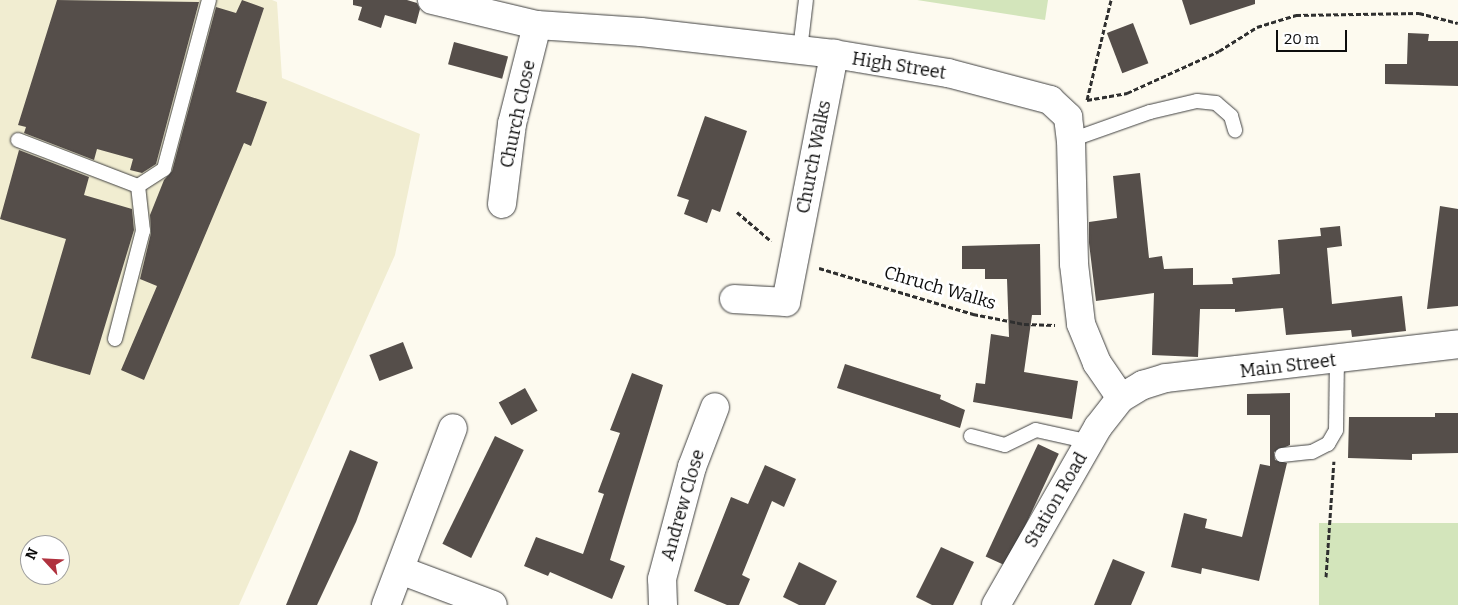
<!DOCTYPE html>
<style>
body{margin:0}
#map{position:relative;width:1458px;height:605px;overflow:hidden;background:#fdfaef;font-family:Bitter,serif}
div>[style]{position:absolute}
.farmland>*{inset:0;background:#f1edd1}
.green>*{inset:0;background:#d3e5bb;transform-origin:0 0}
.building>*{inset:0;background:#554e4a;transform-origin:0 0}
.path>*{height:3px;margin-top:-1.5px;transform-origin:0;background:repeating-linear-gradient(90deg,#2f2f2f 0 5px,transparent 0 7.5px)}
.roads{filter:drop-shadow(0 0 1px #404040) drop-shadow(0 0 1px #404040)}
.service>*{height:14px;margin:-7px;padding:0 7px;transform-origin:7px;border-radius:7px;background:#fff}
.minor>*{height:28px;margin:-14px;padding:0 14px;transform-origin:14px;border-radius:14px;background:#fff}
span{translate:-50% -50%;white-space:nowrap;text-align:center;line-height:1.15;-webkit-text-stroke:5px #fff;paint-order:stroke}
.street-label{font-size:18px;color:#0d0d0d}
.north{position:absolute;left:20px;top:535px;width:50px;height:50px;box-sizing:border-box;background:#fff;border:1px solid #9e9e9e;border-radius:50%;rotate:295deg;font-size:14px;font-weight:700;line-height:20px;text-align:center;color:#0d0d0d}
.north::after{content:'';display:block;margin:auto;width:18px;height:22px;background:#b0323f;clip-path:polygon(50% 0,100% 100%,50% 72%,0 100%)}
.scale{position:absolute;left:1276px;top:30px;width:71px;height:22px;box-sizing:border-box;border:2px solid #0d0d0d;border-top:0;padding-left:6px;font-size:15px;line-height:18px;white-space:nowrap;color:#0d0d0d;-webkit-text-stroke:4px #fff;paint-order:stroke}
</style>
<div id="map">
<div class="farmland">
<div style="clip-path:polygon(evenodd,0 0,272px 0,277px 2px,282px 78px,420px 134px,395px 255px,239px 605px,0 605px,0 0,30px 545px,60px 545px,60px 575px,30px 575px,30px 545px)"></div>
</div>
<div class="green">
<div style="clip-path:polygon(917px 0,1048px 0,1045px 20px)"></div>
<div style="left:1319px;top:523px;width:139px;height:84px"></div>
</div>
<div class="building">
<div style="clip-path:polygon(57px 0,199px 2px,156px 164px,142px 173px,130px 170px,133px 159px,97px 149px,94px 160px,24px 133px,26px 127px,18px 125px)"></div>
<div style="clip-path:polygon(242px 0,264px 8px,236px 92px,267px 102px,251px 146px,244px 143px,144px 380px,121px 370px,157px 286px,140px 279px,151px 233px,150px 215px,164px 180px,172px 171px,216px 7px,236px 13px)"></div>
<div style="clip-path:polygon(353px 0,407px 0,417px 3px,420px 9px,416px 24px,385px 15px,381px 28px,358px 20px,362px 7px,353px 5px)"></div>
<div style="clip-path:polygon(1182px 0,1255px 0,1255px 4px,1190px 25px)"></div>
<div style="left:1133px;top:23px;width:43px;height:28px;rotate:69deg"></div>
<div style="clip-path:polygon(1408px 33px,1429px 34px,1428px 41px,1458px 41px,1458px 86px,1385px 84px,1385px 64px,1407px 64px)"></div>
<div style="left:454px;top:42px;width:56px;height:23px;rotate:15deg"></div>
<div style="clip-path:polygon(705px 116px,747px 131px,720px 212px,712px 209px,707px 223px,684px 214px,689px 200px,677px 196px)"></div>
<div style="clip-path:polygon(19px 150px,89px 177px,84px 195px,132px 209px,134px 230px,90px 375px,31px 358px,66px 239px,0 219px)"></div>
<div style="clip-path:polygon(1140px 173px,1149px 258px,1162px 256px,1164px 269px,1193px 268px,1193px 285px,1233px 284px,1232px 278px,1280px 274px,1278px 240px,1321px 236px,1320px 228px,1340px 226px,1342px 246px,1327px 248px,1332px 304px,1402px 296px,1406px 331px,1352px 337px,1351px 330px,1286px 335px,1283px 308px,1235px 312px,1235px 309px,1200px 309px,1198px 357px,1152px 355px,1154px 293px,1096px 301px,1089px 243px,1089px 222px,1117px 218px,1113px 176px)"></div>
<div style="clip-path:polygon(1440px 206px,1458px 209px,1458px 306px,1427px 309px)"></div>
<div style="clip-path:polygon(1040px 244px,1041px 315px,1032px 315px,1024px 372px,1078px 381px,1072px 419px,973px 402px,976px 383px,985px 384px,991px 334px,1009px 337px,1007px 279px,985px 279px,985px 269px,962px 269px,962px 246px)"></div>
<div style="left:403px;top:342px;width:28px;height:36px;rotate:69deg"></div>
<div style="clip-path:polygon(845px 364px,941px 395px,940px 399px,965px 410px,960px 428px,837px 388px)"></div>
<div style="clip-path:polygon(632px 373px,663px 385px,610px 560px,625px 566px,612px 599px,550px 572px,548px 576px,524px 566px,536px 537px,583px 554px,604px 494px,598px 492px,620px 433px,610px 430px)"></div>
<div style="left:525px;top:388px;width:26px;height:30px;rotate:61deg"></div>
<div style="clip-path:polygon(1290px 393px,1290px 445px,1274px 452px,1275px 460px,1287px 463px,1259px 581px,1202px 568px,1201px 574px,1171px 567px,1184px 513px,1207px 519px,1205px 528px,1242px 537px,1260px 464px,1270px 466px,1270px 415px,1247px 415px,1247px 394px)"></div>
<div style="clip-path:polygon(1435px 413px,1458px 413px,1458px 453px,1412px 454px,1412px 460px,1348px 458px,1349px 417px,1435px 417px)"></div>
<div style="left:495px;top:436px;width:32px;height:120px;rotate:26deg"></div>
<div style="left:1038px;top:444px;width:23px;height:124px;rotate:25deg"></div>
<div style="clip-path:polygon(350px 450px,378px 462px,356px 522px,317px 605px,286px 605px)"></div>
<div style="clip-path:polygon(765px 465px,796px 479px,784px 507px,772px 501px,742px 575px,750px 579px,739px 605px,727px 605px,694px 591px,731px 497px,748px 504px)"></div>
<div style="clip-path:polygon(941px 547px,974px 562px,953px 605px,932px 605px,916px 597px)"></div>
<div style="clip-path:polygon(1113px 559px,1145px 572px,1131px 605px,1094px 605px)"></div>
<div style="clip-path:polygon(799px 562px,837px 581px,825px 605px,799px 605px,783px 597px)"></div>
</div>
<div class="path">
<div style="left:1111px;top:0;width:103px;rotate:103.5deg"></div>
<div style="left:1087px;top:100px;width:41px;rotate:-9.9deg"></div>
<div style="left:1127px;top:93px;width:101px;rotate:-24.5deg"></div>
<div style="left:1219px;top:51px;width:45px;rotate:-32.3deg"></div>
<div style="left:1257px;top:27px;width:41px;rotate:-17.1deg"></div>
<div style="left:1296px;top:15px;width:123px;rotate:-0.9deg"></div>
<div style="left:1419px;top:13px;width:40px;rotate:14.4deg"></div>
<div style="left:737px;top:212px;width:45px;rotate:40.5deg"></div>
<div style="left:819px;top:268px;width:161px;rotate:16.6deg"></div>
<div style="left:973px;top:314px;width:52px;rotate:11.1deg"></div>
<div style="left:1024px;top:324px;width:31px;rotate:2deg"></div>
<div style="left:1326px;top:577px;width:116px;rotate:-86.1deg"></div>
</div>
<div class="roads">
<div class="service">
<div style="left:800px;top:50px;width:50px;rotate:-83.2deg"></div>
<div style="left:18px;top:140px;width:129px;rotate:21deg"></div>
<div style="left:1071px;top:140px;width:84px;rotate:-19.5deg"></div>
<div style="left:1150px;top:112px;width:48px;rotate:-13.2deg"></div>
<div style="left:1197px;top:101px;width:19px;rotate:6deg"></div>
<div style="left:1216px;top:103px;width:20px;rotate:41deg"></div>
<div style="left:1231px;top:116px;width:15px;rotate:74deg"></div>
<div style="left:115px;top:339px;width:112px;rotate:-75.5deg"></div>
<div style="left:143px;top:231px;width:45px;rotate:-96.3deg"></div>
<div style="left:138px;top:186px;width:31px;rotate:-33deg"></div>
<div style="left:164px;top:169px;width:175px;rotate:-75.1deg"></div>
<div style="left:971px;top:436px;width:35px;rotate:15deg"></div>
<div style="left:1005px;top:445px;width:34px;rotate:-26deg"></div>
<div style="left:1036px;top:430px;width:55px;rotate:12.5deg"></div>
<div style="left:1282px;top:455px;width:30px;rotate:-6deg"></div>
<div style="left:1312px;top:452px;width:18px;rotate:-27deg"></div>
<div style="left:1328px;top:444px;width:16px;rotate:-60deg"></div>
<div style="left:1336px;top:430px;width:70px;rotate:-89.2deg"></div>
</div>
<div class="minor">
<div style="left:432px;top:0;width:108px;rotate:13.4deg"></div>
<div style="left:537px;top:25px;width:104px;rotate:3.9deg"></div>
<div style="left:641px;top:32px;width:194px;rotate:6.5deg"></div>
<div style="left:834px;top:54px;width:116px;rotate:9.5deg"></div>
<div style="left:948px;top:73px;width:106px;rotate:14.8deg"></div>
<div style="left:1050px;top:100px;width:25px;rotate:43deg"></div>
<div style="left:1068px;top:117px;width:23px;rotate:83deg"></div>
<div style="left:1071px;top:140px;width:124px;rotate:88.6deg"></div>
<div style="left:1074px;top:264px;width:60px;rotate:83.3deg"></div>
<div style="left:1081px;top:324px;width:42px;rotate:67.7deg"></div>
<div style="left:1097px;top:363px;width:42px;rotate:55.6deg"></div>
<div style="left:502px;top:204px;width:81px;rotate:-82.9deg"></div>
<div style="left:512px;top:124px;width:102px;rotate:-75.8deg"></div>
<div style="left:734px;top:299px;width:52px;rotate:3.3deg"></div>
<div style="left:786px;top:302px;width:253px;rotate:-79deg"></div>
<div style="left:400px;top:570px;width:99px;rotate:20.6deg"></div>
<div style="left:386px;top:605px;width:189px;rotate:-69.3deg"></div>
<div style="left:663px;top:605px;width:26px;rotate:-92deg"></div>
<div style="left:662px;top:579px;width:116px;rotate:-75deg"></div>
<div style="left:692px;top:467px;width:64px;rotate:-69deg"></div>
<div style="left:996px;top:605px;width:205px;rotate:-60.2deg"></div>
<div style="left:1098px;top:427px;width:37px;rotate:-52deg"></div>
<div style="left:1121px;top:398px;width:26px;rotate:-31deg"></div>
<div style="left:1143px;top:385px;width:24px;rotate:-17deg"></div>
<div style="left:1166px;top:378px;width:294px;rotate:-6.6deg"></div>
</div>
</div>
<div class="street-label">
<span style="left:899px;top:66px;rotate:9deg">High Street</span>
<span style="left:518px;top:114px;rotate:-78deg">Church Close</span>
<span style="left:814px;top:157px;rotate:-79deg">Church Walks</span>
<span style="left:940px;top:288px;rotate:16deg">Chruch Walks</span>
<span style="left:1288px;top:366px;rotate:-7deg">Main Street</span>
<span style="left:1056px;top:500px;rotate:-60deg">Station Road</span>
<span style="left:683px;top:505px;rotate:-74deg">Andrew Close</span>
</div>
<div class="north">N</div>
<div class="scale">20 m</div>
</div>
